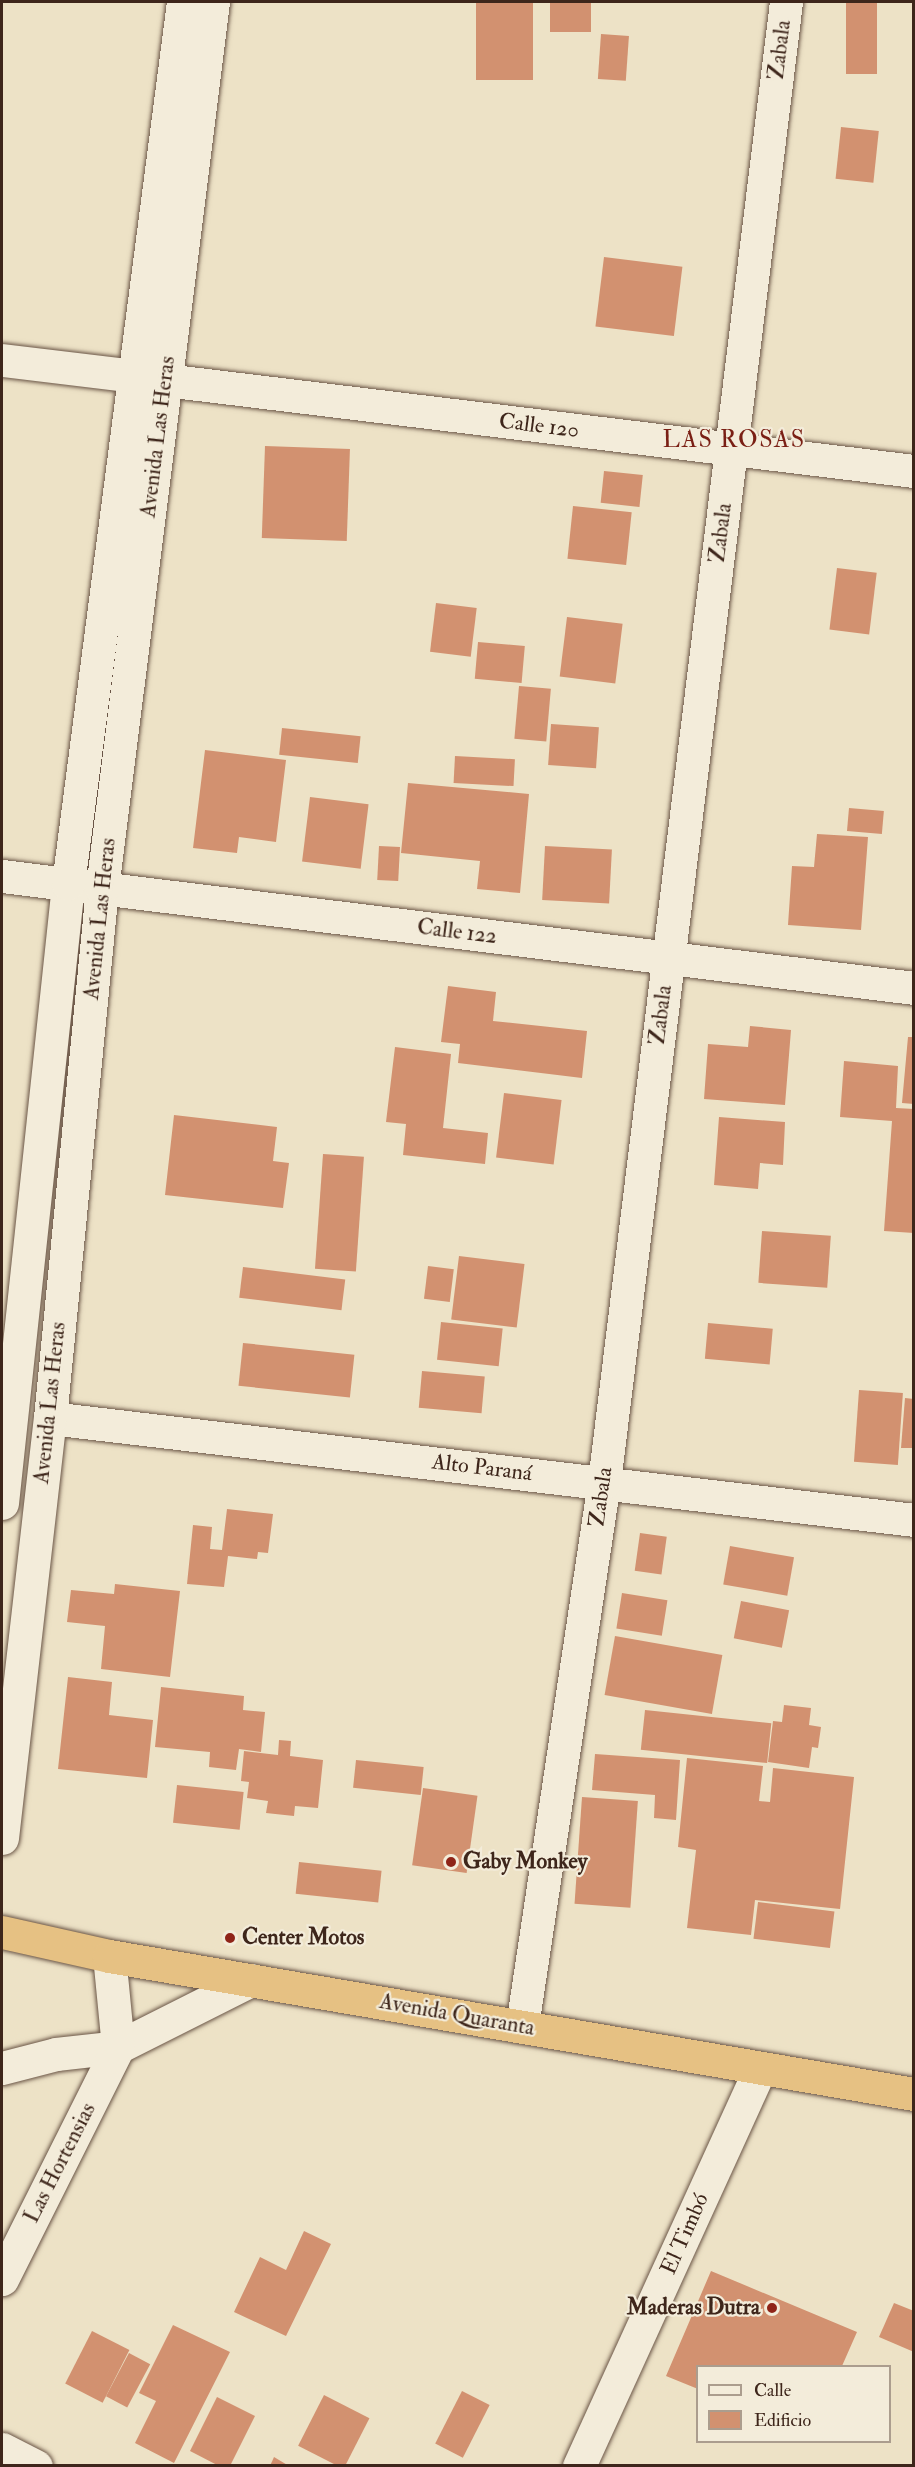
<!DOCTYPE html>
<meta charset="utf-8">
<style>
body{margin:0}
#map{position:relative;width:915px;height:2467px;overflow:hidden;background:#ede2c6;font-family:"IM FELL Double Pica",serif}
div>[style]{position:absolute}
.building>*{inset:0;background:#d29170;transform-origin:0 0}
.roads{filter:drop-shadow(0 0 2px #6a5546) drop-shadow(0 0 2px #6a5546)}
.minor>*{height:33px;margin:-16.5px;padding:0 16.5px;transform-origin:16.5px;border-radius:16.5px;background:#f3ecda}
.secondary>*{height:33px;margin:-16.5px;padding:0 16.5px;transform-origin:16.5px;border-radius:16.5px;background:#f3ecda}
.trunk>*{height:33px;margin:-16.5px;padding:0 16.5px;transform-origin:16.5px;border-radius:16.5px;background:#e6c183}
.dots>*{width:16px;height:16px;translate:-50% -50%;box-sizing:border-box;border:3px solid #f3ecda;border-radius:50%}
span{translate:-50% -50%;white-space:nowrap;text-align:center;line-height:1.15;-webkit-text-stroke:4.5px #f3ecda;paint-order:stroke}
.street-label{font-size:22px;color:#3e261b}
.poi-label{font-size:22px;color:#3e261b;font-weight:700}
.left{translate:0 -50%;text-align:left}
.right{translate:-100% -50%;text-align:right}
.neighbourhood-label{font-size:24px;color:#7a1f14;letter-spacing:1.5px}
.frame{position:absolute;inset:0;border:3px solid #3e261b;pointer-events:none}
.legend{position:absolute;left:696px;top:2365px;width:195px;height:78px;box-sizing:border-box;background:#f3ecda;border:2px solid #ab9d8e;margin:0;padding:8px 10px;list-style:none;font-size:18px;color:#3e261b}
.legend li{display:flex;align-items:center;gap:12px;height:30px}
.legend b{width:30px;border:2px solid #ab9d8e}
</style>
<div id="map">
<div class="building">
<div style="left:476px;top:2px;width:57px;height:78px"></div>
<div style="left:550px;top:2px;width:41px;height:30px"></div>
<div style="left:846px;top:2px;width:31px;height:72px"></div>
<div style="left:601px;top:34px;width:28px;height:45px;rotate:4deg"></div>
<div style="left:841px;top:127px;width:38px;height:52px;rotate:6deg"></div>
<div style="left:604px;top:257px;width:79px;height:70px;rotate:7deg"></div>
<div style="left:265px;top:446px;width:85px;height:92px;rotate:2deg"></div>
<div style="left:604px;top:471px;width:39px;height:32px;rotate:6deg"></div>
<div style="left:573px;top:506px;width:59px;height:53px;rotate:6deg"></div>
<div style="left:837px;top:568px;width:40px;height:62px;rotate:7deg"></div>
<div style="left:436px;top:603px;width:41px;height:49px;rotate:7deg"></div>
<div style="left:567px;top:617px;width:56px;height:60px;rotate:7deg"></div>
<div style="left:478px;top:642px;width:47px;height:37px;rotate:5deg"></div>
<div style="left:519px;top:686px;width:32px;height:53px;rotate:5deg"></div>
<div style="left:551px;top:724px;width:48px;height:41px;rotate:4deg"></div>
<div style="left:282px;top:728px;width:79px;height:27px;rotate:6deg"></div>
<div style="clip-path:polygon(205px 750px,286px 760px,276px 842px,239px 837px,237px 853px,193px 848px)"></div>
<div style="left:455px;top:756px;width:60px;height:27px;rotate:3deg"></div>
<div style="clip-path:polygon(408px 783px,529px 794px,520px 893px,477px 889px,480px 861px,401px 853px)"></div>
<div style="left:310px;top:797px;width:59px;height:65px;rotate:7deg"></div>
<div style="left:849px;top:808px;width:35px;height:23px;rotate:5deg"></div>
<div style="clip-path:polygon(817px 834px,868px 837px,861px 930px,788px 925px,792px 866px,814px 867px)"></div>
<div style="left:379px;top:846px;width:21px;height:34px;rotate:3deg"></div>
<div style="left:545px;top:846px;width:67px;height:54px;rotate:3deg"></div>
<div style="clip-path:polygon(448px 986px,496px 992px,493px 1021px,587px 1031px,582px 1078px,458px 1063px,460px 1044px,441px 1042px)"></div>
<div style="clip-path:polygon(750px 1026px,791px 1030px,785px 1105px,704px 1099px,708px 1044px,748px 1047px)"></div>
<div style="clip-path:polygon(908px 1037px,914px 1037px,914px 1104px,902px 1103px)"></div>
<div style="clip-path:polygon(395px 1047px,451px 1054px,443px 1128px,488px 1133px,485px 1164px,403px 1155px,406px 1124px,386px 1122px)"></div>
<div style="clip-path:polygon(844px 1061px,898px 1066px,896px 1108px,914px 1109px,914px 1233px,884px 1231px,892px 1121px,840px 1117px)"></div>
<div style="left:504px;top:1093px;width:58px;height:65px;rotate:7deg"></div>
<div style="clip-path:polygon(174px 1115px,277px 1127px,273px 1161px,289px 1163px,283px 1208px,165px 1195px)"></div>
<div style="clip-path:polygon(719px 1117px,785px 1122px,783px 1165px,760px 1163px,758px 1189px,714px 1185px)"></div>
<div style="left:323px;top:1154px;width:41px;height:115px;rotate:4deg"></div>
<div style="left:762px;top:1231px;width:69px;height:52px;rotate:4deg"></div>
<div style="left:459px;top:1256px;width:66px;height:64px;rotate:7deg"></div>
<div style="left:428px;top:1266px;width:26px;height:33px;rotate:7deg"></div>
<div style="left:243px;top:1267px;width:103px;height:31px;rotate:7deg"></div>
<div style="left:441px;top:1322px;width:62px;height:38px;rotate:6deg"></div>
<div style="left:708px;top:1323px;width:65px;height:36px;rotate:5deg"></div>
<div style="left:243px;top:1343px;width:112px;height:43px;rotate:6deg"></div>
<div style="left:422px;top:1371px;width:63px;height:37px;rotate:5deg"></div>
<div style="left:859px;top:1390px;width:44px;height:72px;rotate:4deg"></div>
<div style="clip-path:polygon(905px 1398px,914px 1399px,914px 1448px,901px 1448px)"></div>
<div style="clip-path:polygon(227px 1509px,273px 1514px,268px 1553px,258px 1552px,257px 1559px,228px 1556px,224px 1587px,187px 1584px,193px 1525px,212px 1527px,210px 1549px,222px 1550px)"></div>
<div style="left:640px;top:1533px;width:27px;height:38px;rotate:8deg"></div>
<div style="left:730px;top:1546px;width:65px;height:39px;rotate:10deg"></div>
<div style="clip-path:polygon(115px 1584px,180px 1591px,170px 1677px,101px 1669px,105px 1626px,67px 1622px,71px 1590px,114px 1594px)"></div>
<div style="left:622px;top:1593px;width:46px;height:36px;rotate:9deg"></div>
<div style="left:741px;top:1601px;width:49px;height:38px;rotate:11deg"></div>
<div style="left:615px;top:1636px;width:109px;height:60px;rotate:10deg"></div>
<div style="clip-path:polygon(68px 1677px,112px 1682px,109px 1715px,153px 1720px,147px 1778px,58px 1769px)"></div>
<div style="clip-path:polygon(161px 1687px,244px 1696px,243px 1710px,265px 1712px,261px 1752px,239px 1749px,236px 1770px,209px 1767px,210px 1752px,155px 1747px)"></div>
<div style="clip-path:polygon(784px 1705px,811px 1708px,809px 1725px,821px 1727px,818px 1748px,812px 1747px,809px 1768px,768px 1762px,773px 1721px,782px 1722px)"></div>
<div style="left:645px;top:1710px;width:127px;height:40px;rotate:6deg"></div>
<div style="clip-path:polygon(279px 1740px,291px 1741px,290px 1756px,323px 1760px,318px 1808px,295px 1806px,294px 1816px,266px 1813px,268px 1801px,247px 1798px,249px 1782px,241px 1781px,244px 1751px,278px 1755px)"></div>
<div style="clip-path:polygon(595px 1754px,680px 1760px,676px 1820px,654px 1818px,655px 1795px,592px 1790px)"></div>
<div style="clip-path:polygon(687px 1758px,763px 1766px,759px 1801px,770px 1802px,773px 1768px,854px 1777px,840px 1909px,755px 1900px,751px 1935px,687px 1928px,696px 1850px,678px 1847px)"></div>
<div style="left:356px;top:1760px;width:68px;height:28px;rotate:6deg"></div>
<div style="left:177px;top:1785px;width:67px;height:38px;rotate:6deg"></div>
<div style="left:423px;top:1788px;width:55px;height:78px;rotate:8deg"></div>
<div style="left:582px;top:1797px;width:56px;height:107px;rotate:4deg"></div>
<div style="left:299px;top:1862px;width:83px;height:32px;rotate:6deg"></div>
<div style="left:758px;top:1902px;width:77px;height:37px;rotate:7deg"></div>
<div style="clip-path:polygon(304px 2231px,331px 2244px,286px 2336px,234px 2312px,260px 2257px,286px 2270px)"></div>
<div style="clip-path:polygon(711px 2271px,857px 2332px,842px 2366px,698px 2366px,698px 2389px,666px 2376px)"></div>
<div style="clip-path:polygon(894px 2303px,914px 2311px,914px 2352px,879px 2337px)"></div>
<div style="clip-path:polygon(173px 2325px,230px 2352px,174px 2463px,135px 2443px,156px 2401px,139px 2393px)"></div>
<div style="left:92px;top:2331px;width:42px;height:59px;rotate:27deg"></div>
<div style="left:129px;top:2353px;width:24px;height:49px;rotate:28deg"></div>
<div style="left:462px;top:2391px;width:31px;height:59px;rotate:27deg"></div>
<div style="left:324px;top:2395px;width:51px;height:57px;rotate:27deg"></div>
<div style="clip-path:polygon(217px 2397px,255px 2416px,230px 2466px,219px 2466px,190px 2451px)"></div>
<div style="clip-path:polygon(274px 2457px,289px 2466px,270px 2466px)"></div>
</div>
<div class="roads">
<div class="minor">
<div style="left:2px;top:360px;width:133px;rotate:6.9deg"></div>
<div style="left:165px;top:380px;width:755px;rotate:6.93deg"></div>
<div style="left:2px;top:876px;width:919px;rotate:7deg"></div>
<div style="left:50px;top:1418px;width:870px;rotate:6.73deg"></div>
<div style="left:522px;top:2026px;width:550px;rotate:-81.43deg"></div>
<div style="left:604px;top:1482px;width:1491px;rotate:-82.99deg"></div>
<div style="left:2px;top:2068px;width:56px;rotate:-14.5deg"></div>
<div style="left:56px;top:2054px;width:62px;rotate:-6.4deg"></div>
<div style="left:118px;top:2047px;width:149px;rotate:-26.7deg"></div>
<div style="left:2px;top:2279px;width:259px;rotate:-63.4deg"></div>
<div style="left:118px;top:2047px;width:91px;rotate:-95.6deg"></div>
<div style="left:2px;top:2449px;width:38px;rotate:27deg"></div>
<div style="left:579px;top:2466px;width:437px;rotate:-65.5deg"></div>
</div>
<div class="secondary">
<div style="left:2px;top:1503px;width:623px;rotate:-83.91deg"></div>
<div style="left:68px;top:884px;width:889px;rotate:-82.57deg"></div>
<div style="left:2px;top:1838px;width:423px;rotate:-83.5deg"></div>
<div style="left:50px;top:1418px;width:532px;rotate:-84.39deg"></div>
<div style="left:102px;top:889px;width:894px;rotate:-82.87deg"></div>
</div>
<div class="trunk">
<div style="left:2px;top:1932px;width:110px;rotate:12.6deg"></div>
<div style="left:109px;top:1956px;width:817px;rotate:9.73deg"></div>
</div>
</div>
<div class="dots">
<div style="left:451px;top:1862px;background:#8f2418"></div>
<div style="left:230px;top:1938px;background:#8f2418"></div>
<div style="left:772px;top:2308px;background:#8f2418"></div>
</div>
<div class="street-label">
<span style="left:780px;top:50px;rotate:-83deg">Zabala</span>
<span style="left:539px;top:426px;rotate:7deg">Calle 120</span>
<span style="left:158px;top:437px;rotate:-83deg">Avenida Las Heras</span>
<span style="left:721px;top:533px;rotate:-83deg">Zabala</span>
<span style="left:100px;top:919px;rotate:-84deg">Avenida Las Heras</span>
<span style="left:457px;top:932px;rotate:7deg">Calle 122</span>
<span style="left:661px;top:1015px;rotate:-83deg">Zabala</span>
<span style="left:50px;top:1403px;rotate:-84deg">Avenida Las Heras</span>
<span style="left:482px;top:1468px;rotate:7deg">Alto Paraná</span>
<span style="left:601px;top:1497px;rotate:-82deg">Zabala</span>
<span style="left:457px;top:2015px;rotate:10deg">Avenida Quaranta</span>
<span style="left:60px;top:2163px;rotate:-63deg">Las Hortensias</span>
<span style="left:685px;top:2234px;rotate:-66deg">El Timbó</span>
</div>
<div class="poi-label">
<span class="left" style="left:463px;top:1862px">Gaby Monkey</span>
<span class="left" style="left:242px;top:1938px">Center Motos</span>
<span class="right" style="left:760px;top:2308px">Maderas Dutra</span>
</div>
<div class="neighbourhood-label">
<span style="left:734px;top:440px">LAS ROSAS</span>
</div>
<div class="frame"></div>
<ul class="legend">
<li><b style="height:8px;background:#f3ecda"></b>Calle</li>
<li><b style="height:16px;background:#d29170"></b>Edificio</li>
</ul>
</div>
